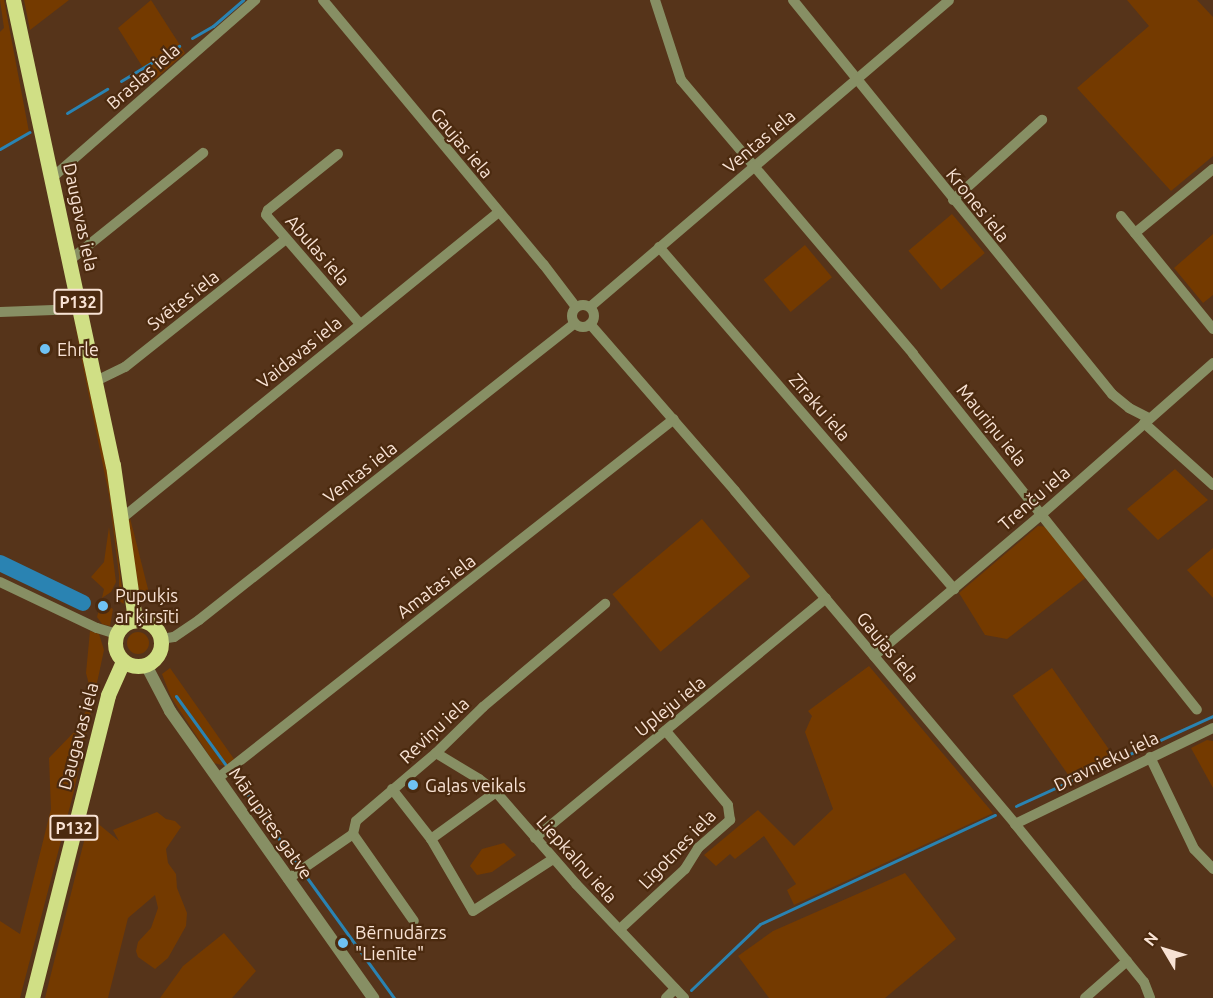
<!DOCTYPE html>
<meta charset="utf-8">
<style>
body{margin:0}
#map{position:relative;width:1213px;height:998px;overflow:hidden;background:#56341a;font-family:Ubuntu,sans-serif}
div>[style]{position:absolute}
.green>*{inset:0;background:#743a00;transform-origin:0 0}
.round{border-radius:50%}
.stream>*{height:3px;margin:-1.5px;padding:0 1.5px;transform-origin:1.5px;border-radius:1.5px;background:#2a83b2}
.river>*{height:16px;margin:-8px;padding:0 8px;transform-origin:8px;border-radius:8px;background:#2a83b2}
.minor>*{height:10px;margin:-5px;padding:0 5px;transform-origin:5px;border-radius:5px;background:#878f64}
.minor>.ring{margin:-5px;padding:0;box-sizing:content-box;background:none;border:10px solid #878f64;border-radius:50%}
.tertiary>*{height:12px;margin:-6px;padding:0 6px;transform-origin:6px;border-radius:6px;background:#878f64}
.primary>*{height:15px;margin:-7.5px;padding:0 7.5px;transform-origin:7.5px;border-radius:7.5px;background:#d0df85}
.primary>.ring{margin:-7.5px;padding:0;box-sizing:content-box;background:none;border:15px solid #d0df85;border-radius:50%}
.dots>*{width:16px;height:16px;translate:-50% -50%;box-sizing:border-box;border:3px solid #4b2a0f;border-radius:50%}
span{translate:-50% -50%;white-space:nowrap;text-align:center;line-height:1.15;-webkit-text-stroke:4.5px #4b2a0f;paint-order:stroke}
.shield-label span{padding:2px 4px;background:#4b2a0f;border:2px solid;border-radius:4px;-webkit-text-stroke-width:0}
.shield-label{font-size:16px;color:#f8e2d4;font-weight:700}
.street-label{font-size:18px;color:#f8e2d4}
.poi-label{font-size:18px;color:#f8e2d4}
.left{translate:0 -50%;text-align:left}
.north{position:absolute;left:1135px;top:920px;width:60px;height:60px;-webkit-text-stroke:4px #4b2a0f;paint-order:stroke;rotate:308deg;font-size:16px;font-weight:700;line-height:24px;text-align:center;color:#f8e2d4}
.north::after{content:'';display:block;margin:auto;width:21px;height:27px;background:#f8e2d4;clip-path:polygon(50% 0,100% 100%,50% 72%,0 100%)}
</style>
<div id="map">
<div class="green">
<div style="clip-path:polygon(0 0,4px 0,29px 132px,0 149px,0 32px,4px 28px)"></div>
<div style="clip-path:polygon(24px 0,69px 0,30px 30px)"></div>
<div style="clip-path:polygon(151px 0,185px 53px,152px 82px,118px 28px)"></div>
<div style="clip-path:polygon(1127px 0,1197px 0,1213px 17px,1213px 156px,1171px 191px,1077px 88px,1149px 26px)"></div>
<div style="left:952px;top:214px;width:51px;height:57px;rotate:50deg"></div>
<div style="clip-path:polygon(1213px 234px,1213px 295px,1203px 303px,1174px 268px)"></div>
<div style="left:805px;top:245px;width:42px;height:54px;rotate:50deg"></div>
<div style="clip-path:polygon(73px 317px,107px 469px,124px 604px,119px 601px,119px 575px,109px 495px)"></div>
<div style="clip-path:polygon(1175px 469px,1208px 500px,1158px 540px,1127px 509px)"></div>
<div style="clip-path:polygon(130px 518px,149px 593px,146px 601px,142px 602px,138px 586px,128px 524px)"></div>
<div style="left:702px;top:519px;width:75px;height:117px;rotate:50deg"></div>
<div style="clip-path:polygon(1038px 526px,1050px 527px,1088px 576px,1007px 639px,985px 635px,959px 593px)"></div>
<div style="clip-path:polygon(109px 527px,116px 582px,111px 592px,102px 598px,104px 589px,91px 577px,104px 562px)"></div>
<div style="clip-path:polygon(1213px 548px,1213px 598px,1187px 570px)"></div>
<div style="clip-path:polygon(101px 602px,113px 609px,110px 626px,102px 624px,97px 617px)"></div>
<div style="clip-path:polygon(90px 631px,99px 634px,104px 650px,74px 791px,20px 998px,0 998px,0 921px,20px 934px,51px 809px,49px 758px,76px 730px,87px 709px,91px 692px,86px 673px)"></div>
<div class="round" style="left:127px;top:632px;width:22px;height:22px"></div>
<div style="clip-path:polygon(869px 666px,993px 813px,794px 905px,787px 890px,796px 884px,764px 836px,735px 859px,730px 854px,716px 866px,704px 855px,758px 810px,794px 846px,833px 809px,805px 732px,812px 716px,808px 711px)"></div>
<div style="clip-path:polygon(170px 668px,234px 759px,225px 766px,214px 763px,171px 697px,162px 674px)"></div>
<div style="left:1052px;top:668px;width:104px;height:48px;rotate:55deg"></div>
<div style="clip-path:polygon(1207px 740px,1213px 741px,1213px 788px,1191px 748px)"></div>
<div style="clip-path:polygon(157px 812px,166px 819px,175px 821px,181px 827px,166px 849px,168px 863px,176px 874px,177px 888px,187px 913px,186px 926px,168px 958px,155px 969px,138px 957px,136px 951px,138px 942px,151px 928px,158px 908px,155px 895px,128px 918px,108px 998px,45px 998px,90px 817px,119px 841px,113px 830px)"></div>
<div style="clip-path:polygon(504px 843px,516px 855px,492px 872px,477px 875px,470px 866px,482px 849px)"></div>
<div style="clip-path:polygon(905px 873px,956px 939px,885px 998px,769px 998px,738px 956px,773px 931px)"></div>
<div style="clip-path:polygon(224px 933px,256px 971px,232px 998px,160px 998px,183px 966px)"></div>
</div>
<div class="stream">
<div style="left:192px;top:38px;width:24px;rotate:-30deg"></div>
<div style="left:213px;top:26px;width:40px;rotate:-41deg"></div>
<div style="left:121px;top:81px;width:68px;rotate:-31.1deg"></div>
<div style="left:67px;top:113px;width:47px;rotate:-31deg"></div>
<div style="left:0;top:149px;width:34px;rotate:-30deg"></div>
<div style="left:176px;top:696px;width:84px;rotate:54.2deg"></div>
<div style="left:233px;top:774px;width:109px;rotate:54.7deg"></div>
<div style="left:1016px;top:806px;width:217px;rotate:-24.6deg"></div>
<div style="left:305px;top:875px;width:152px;rotate:54.1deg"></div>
<div style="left:691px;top:990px;width:95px;rotate:-43.7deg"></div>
<div style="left:760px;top:924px;width:259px;rotate:-24.9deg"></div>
</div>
<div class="river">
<div style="left:0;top:563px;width:92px;rotate:25.7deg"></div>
</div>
<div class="minor">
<div style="left:323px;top:0;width:345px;rotate:50.2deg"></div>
<div style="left:544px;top:265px;width:53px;rotate:52.7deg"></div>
<div style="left:655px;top:0;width:84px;rotate:72deg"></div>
<div style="left:681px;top:80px;width:359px;rotate:49.7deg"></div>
<div style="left:913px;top:354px;width:455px;rotate:51.4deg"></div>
<div style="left:793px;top:0;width:507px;rotate:51deg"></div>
<div style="left:1112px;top:394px;width:22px;rotate:39deg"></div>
<div style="left:1129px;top:408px;width:22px;rotate:27deg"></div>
<div style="left:338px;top:154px;width:90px;rotate:141.3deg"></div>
<div style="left:268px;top:210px;width:5px;rotate:112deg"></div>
<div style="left:266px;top:215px;width:144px;rotate:49.2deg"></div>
<div style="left:53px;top:177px;width:269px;rotate:-41.2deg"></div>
<div style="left:953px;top:200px;width:120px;rotate:-42deg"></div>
<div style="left:1121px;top:216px;width:146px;rotate:50.8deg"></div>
<div style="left:1135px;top:233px;width:101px;rotate:-39.4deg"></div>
<div style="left:659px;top:247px;width:452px;rotate:49.2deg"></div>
<div style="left:70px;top:260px;width:171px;rotate:-38.8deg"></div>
<div class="ring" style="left:572px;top:305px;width:12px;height:12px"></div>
<div style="left:590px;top:307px;width:472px;rotate:-40.5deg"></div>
<div style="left:0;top:312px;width:80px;rotate:-2.1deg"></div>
<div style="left:590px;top:324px;width:221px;rotate:49deg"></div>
<div style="left:735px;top:491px;width:435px;rotate:49.9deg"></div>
<div style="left:1015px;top:824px;width:204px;rotate:50.8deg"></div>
<div style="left:1144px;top:982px;width:17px;rotate:69deg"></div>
<div style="left:96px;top:381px;width:32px;rotate:-26deg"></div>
<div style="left:125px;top:367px;width:206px;rotate:-38.5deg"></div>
<div style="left:1144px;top:423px;width:93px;rotate:41.9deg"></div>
<div style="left:121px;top:519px;width:487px;rotate:-39.1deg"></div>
<div style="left:0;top:582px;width:107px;rotate:25.4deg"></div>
<div style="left:97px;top:628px;width:21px;rotate:17deg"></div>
<div style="left:161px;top:639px;width:13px;rotate:-9deg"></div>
<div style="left:174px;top:637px;width:30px;rotate:-34deg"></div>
<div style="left:199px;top:620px;width:479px;rotate:-38.3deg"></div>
<div style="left:874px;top:656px;width:221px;rotate:-40.2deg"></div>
<div style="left:1043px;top:513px;width:227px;rotate:-41.4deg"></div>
<div style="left:436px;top:753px;width:50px;rotate:31.2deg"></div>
<div style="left:479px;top:779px;width:21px;rotate:37deg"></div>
<div style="left:496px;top:792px;width:122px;rotate:49deg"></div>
<div style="left:576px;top:884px;width:157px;rotate:46.5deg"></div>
<div style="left:1150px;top:757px;width:102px;rotate:64.4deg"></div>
<div style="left:1194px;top:849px;width:28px;rotate:46deg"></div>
<div style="left:218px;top:778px;width:580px;rotate:-38.21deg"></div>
<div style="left:392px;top:789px;width:63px;rotate:52deg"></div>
<div style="left:431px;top:839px;width:83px;rotate:59.7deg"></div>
<div style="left:473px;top:911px;width:95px;rotate:-33deg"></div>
<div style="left:1015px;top:824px;width:220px;rotate:-25.9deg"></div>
<div style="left:353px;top:834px;width:106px;rotate:55deg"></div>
<div style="left:535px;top:838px;width:377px;rotate:-39.5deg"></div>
<div style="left:431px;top:839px;width:80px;rotate:-35.9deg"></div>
<div style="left:288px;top:879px;width:79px;rotate:-34.7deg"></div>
<div style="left:353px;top:834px;width:13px;rotate:-77deg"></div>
<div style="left:356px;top:821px;width:105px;rotate:-40.4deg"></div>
<div style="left:436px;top:753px;width:66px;rotate:-44.4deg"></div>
<div style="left:483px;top:707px;width:160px;rotate:-40.2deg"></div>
<div style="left:620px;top:929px;width:88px;rotate:-42.7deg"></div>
<div style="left:685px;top:869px;width:25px;rotate:-58deg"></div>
<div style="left:698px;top:848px;width:43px;rotate:-41.2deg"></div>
<div style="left:730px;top:820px;width:15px;rotate:-98deg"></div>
<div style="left:728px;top:805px;width:97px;rotate:-130deg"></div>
<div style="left:666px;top:998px;width:13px;rotate:-45deg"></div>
<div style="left:1085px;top:998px;width:56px;rotate:-41.4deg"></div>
</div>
<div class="tertiary">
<div style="left:146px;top:665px;width:52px;rotate:62.4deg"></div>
<div style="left:170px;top:711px;width:352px;rotate:54.7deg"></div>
</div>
<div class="primary">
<div style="left:13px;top:0;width:476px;rotate:77.9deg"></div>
<div style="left:113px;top:465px;width:157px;rotate:81.9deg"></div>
<div class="ring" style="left:115px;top:620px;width:31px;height:31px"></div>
<div style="left:32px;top:998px;width:312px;rotate:-75.9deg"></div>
<div style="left:108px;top:695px;width:37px;rotate:-66deg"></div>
</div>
<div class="dots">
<div style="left:45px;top:349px;background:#6fc2f4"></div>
<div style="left:103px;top:606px;background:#6fc2f4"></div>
<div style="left:413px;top:785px;background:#6fc2f4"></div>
<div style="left:343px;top:943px;background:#6fc2f4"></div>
</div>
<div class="shield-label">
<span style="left:78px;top:302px">P132</span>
<span style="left:74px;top:828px">P132</span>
</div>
<div class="street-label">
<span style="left:143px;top:76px;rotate:-41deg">Braslas iela</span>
<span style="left:759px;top:141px;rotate:-40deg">Ventas iela</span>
<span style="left:462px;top:143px;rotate:50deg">Gaujas iela</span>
<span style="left:978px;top:205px;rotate:51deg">Krones iela</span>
<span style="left:81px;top:217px;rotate:78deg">Daugavas iela</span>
<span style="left:318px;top:250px;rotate:49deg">Abulas iela</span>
<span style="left:183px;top:300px;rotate:-38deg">Svētes iela</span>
<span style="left:299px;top:352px;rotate:-39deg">Vaidavas iela</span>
<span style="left:820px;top:407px;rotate:49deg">Zīraku iela</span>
<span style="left:992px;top:425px;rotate:51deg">Mauriņu iela</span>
<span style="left:360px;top:472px;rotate:-38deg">Ventas iela</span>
<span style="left:1034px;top:498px;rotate:-41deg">Trenču iela</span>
<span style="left:436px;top:586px;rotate:-37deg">Amatas iela</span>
<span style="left:888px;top:647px;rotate:50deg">Gaujas iela</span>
<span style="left:670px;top:706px;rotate:-39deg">Upleju iela</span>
<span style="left:434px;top:730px;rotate:-43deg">Reviņu iela</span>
<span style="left:78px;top:736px;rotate:-75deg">Daugavas iela</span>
<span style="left:1106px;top:761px;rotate:-26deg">Dravnieku iela</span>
<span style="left:271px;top:823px;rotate:55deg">Mārupītes gatve</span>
<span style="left:677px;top:849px;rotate:-46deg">Līgotnes iela</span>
<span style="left:577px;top:859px;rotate:48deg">Liepkalnu iela</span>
</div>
<div class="poi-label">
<span class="left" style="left:57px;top:349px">Ehrle</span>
<span class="left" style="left:115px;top:606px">Pupuķis<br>ar ķirsīti</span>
<span class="left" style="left:425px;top:785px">Gaļas veikals</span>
<span class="left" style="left:355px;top:943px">Bērnudārzs<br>"Lienīte"</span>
</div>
<div class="north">N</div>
</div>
